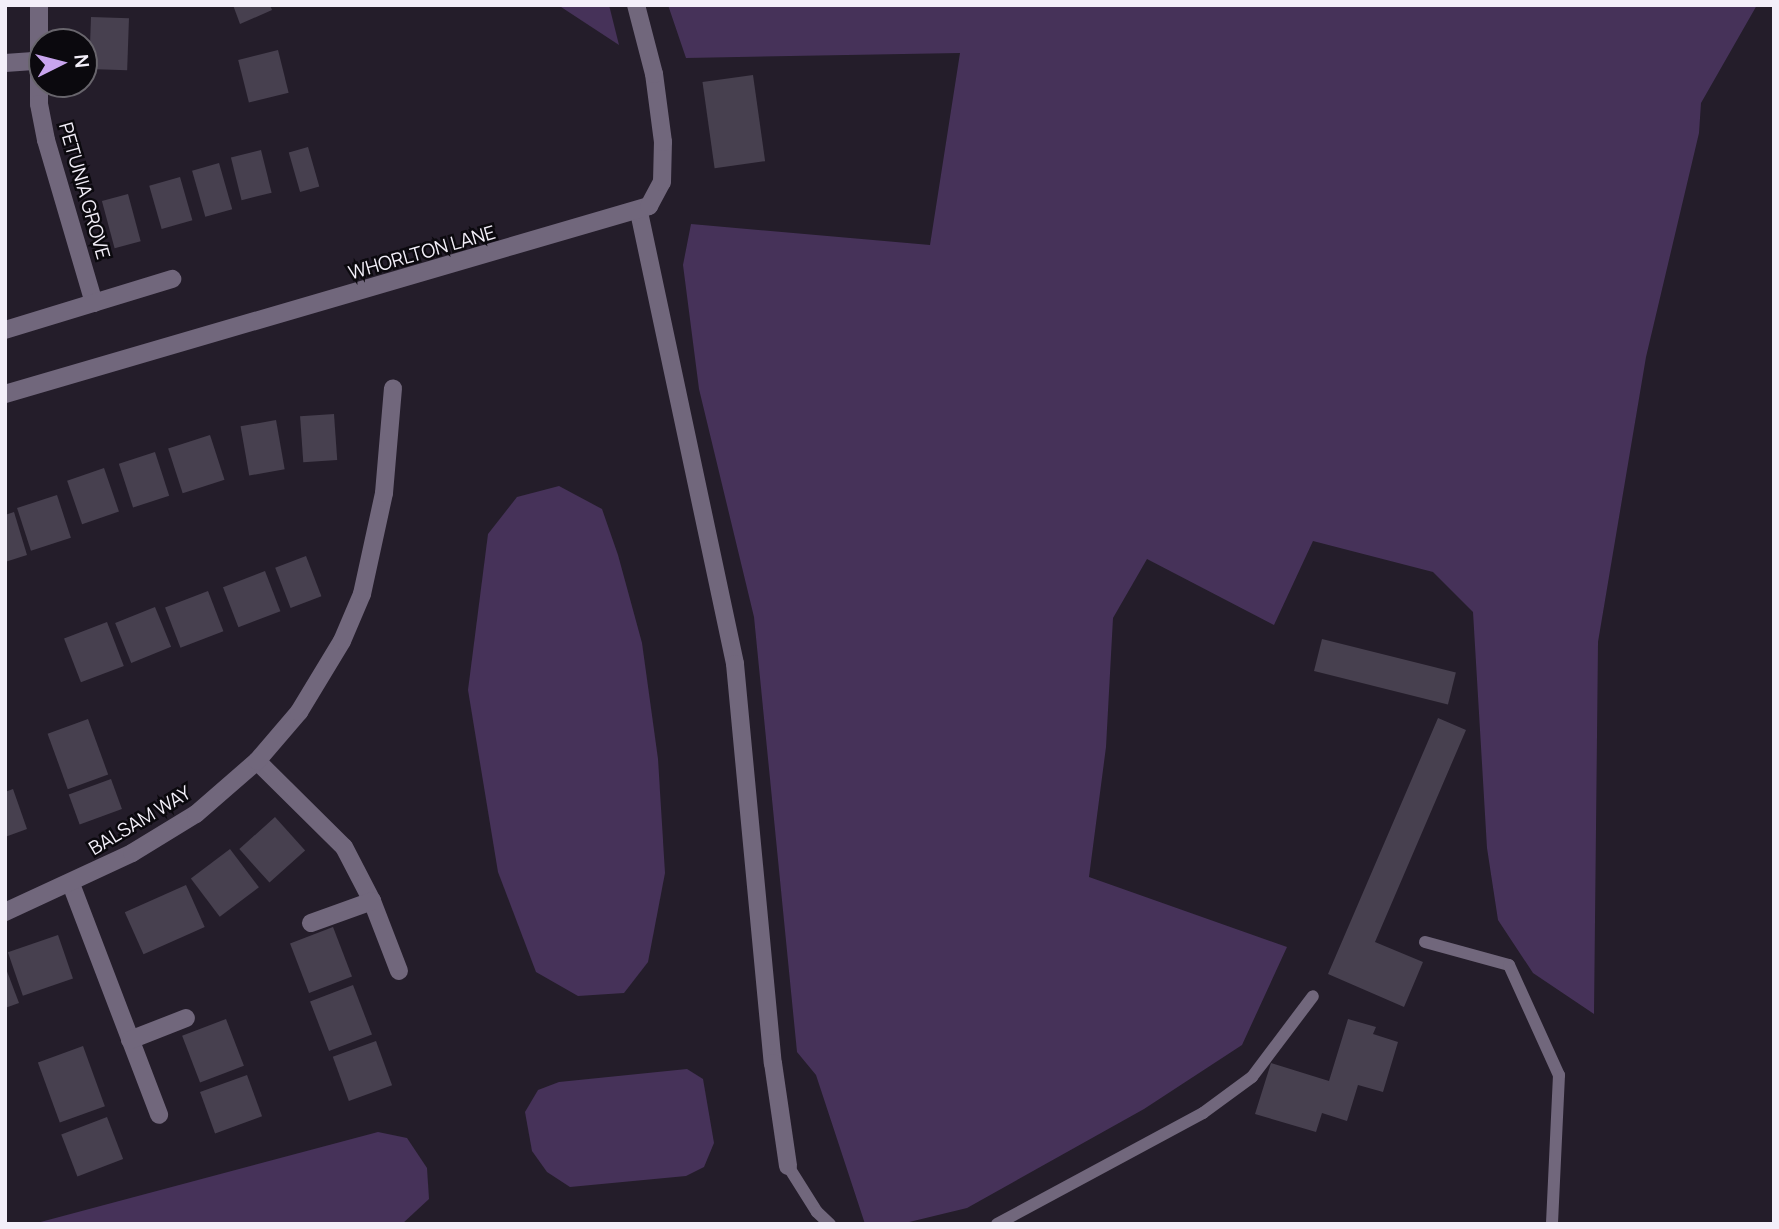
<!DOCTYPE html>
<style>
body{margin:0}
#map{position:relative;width:1779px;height:1229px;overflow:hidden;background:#241d2a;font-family:Manrope,sans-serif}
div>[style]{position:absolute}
.green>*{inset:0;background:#463259}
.building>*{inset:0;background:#47404f;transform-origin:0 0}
.lane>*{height:12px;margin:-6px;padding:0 6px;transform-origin:6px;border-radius:6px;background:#71677c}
.street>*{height:18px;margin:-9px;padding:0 9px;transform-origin:9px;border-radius:9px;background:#71677c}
span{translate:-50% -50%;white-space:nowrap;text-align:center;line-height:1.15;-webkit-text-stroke:5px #0b090e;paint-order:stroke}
.street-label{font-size:19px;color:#f3eff9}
.frame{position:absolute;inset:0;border:7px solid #f3eff9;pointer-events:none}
.north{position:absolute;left:28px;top:28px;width:70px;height:70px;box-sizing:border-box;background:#0b090e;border:2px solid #68656c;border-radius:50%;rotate:84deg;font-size:19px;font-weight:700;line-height:28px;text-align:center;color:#f3eff9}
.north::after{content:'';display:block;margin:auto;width:24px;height:32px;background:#c9a5ee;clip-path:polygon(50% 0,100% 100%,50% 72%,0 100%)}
</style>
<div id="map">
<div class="green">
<div style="clip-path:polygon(558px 5px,609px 5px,619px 45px)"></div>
<div style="clip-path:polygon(668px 5px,1757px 5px,1701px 103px,1699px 133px,1646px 357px,1598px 642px,1594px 1014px,1533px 973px,1498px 920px,1487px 848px,1473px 612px,1433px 572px,1313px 541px,1274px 625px,1147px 559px,1113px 618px,1106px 747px,1089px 877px,1287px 947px,1242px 1045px,1144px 1109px,967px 1208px,901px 1224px,865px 1224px,816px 1075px,797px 1052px,754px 617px,699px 389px,683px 265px,691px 224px,930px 245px,960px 53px,686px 58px)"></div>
<div style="clip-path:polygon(559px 486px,602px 509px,618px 555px,642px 643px,658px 759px,665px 873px,648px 962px,624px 993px,578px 996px,536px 972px,498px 872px,468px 690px,488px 534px,517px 497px)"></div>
<div style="clip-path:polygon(687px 1069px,703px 1079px,714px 1143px,704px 1167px,686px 1176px,570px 1187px,547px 1172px,532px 1151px,525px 1112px,538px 1090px,559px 1082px)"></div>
<div style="clip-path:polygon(378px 1132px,407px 1138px,427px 1168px,429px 1199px,402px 1224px,33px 1224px)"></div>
</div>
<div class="building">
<div style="clip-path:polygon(233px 5px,270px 5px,272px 10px,240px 24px)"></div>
<div style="left:91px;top:17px;width:38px;height:52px;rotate:2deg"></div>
<div style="left:278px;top:50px;width:44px;height:41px;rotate:76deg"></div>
<div style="left:753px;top:75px;width:87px;height:51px;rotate:82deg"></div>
<div style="left:308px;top:147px;width:41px;height:20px;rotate:74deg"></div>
<div style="left:261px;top:150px;width:44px;height:31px;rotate:76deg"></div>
<div style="left:219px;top:163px;width:48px;height:28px;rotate:74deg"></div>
<div style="left:180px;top:177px;width:45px;height:32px;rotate:74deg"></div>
<div style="left:128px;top:194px;width:49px;height:27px;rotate:75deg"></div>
<div style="left:334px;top:414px;width:46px;height:34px;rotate:86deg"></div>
<div style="left:276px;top:420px;width:50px;height:36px;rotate:80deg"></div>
<div style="left:210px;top:435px;width:47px;height:44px;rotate:72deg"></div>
<div style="left:155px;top:452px;width:46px;height:38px;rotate:72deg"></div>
<div style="left:104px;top:468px;width:46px;height:39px;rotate:71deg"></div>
<div style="left:57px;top:495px;width:45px;height:42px;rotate:72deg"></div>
<div style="clip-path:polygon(14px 512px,27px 555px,5px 562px,5px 515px)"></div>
<div style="left:306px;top:556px;width:43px;height:33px;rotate:69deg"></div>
<div style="left:265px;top:571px;width:43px;height:45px;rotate:69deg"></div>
<div style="left:208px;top:591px;width:43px;height:46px;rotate:69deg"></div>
<div style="left:155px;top:607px;width:43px;height:43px;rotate:68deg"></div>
<div style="left:107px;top:622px;width:47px;height:46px;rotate:69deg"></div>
<div style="left:1322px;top:639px;width:138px;height:33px;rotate:14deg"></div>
<div style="clip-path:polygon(1438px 718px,1466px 730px,1375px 942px,1423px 962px,1404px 1007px,1328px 974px)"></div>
<div style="left:88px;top:719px;width:59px;height:43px;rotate:70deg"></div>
<div style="left:111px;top:779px;width:32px;height:45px;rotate:70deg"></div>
<div style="clip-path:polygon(13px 789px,27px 829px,5px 837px,5px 792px)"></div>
<div style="left:275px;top:817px;width:45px;height:48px;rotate:48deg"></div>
<div style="left:230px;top:849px;width:48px;height:49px;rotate:53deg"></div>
<div style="left:186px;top:885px;width:46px;height:67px;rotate:66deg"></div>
<div style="left:333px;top:927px;width:53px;height:46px;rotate:69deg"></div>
<div style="left:58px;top:935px;width:46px;height:53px;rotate:71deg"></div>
<div style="clip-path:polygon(5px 966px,19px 1003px,5px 1008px)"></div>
<div style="left:353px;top:985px;width:53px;height:46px;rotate:69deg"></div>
<div style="left:226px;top:1019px;width:50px;height:47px;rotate:69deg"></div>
<div style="clip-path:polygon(1348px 1019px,1376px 1027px,1373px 1034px,1398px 1042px,1383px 1092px,1358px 1085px,1347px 1121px,1322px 1113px,1316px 1132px,1255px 1114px,1271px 1063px,1329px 1081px)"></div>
<div style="left:376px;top:1041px;width:47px;height:46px;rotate:70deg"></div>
<div style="left:83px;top:1046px;width:64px;height:48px;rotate:70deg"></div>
<div style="left:247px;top:1075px;width:44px;height:50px;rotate:70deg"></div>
<div style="left:107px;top:1117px;width:45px;height:49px;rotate:69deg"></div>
</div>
<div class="lane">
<div style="left:1425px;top:942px;width:87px;rotate:15.3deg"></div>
<div style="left:1509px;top:965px;width:121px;rotate:65.6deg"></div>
<div style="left:1559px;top:1075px;width:149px;rotate:92.7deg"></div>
<div style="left:788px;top:1166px;width:54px;rotate:57.8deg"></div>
<div style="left:817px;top:1212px;width:18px;rotate:43deg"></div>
<div style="left:997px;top:1224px;width:234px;rotate:-28.3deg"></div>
<div style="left:1203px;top:1113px;width:61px;rotate:-36.3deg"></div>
<div style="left:1252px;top:1077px;width:101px;rotate:-53deg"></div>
</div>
<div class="street">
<div style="left:39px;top:5px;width:99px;rotate:90deg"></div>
<div style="left:39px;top:104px;width:37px;rotate:79deg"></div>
<div style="left:46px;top:140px;width:170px;rotate:73.6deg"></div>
<div style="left:5px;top:63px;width:32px;rotate:-4deg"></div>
<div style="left:639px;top:212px;width:462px;rotate:78deg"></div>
<div style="left:735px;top:664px;width:401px;rotate:84.6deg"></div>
<div style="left:773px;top:1063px;width:104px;rotate:81.7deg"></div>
<div style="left:5px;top:330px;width:175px;rotate:-17deg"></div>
<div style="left:5px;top:394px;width:671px;rotate:-16.27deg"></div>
<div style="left:649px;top:206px;width:27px;rotate:-62deg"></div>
<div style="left:662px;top:182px;width:40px;rotate:-88.6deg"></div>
<div style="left:663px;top:142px;width:69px;rotate:-97.5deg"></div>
<div style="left:654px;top:74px;width:71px;rotate:-104.6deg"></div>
<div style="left:257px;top:761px;width:122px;rotate:44.7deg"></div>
<div style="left:344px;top:847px;width:61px;rotate:62.6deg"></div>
<div style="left:372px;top:901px;width:75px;rotate:68.9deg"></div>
<div style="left:71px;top:884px;width:247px;rotate:69.1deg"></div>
<div style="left:5px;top:912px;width:140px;rotate:-24.9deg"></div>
<div style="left:132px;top:853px;width:75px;rotate:-31.4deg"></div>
<div style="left:196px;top:814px;width:81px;rotate:-41deg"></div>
<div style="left:257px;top:761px;width:65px;rotate:-49.4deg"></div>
<div style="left:299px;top:712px;width:83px;rotate:-58.8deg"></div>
<div style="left:342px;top:641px;width:51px;rotate:-66.9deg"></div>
<div style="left:362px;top:594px;width:103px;rotate:-77.7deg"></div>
<div style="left:384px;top:493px;width:105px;rotate:-85.1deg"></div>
<div style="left:311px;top:923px;width:65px;rotate:-19.8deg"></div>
<div style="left:130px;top:1040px;width:60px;rotate:-21.4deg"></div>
</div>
<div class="street-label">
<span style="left:84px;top:191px;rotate:74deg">PETUNIA GROVE</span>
<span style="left:422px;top:253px;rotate:-16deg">WHORLTON LANE</span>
<span style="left:140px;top:821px;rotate:-31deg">BALSAM WAY</span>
</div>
<div class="frame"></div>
<div class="north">N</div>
</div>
